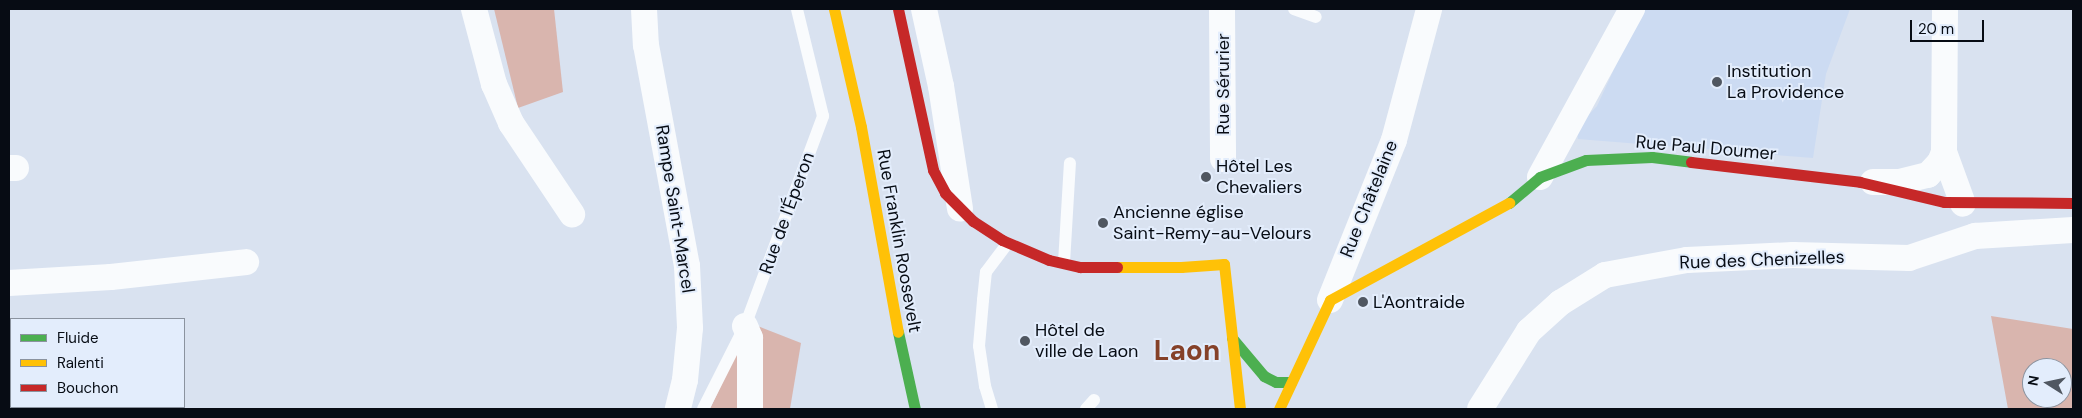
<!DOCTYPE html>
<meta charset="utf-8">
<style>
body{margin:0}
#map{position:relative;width:2082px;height:418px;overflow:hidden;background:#d9e2f0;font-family:"DM Sans",sans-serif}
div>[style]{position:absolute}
.built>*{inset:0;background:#ccdbf2}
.forest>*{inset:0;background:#d9b5ae}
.lane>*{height:12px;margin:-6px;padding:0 6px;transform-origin:6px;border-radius:6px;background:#f9fbfd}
.street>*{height:26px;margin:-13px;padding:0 13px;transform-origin:13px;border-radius:13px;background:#f9fbfd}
.fast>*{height:11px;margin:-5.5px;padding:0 5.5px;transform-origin:5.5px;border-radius:5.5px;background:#4caf50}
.slow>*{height:11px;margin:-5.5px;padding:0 5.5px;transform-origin:5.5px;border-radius:5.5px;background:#ffc107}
.jam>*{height:11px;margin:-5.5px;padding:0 5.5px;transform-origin:5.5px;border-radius:5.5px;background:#c62828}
.dots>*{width:14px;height:14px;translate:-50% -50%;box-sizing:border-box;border:2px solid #e3edfc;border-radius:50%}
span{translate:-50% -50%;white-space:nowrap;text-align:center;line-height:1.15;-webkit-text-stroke:4px #e3edfc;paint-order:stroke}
.poi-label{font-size:18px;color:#070c14}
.left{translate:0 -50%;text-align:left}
.street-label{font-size:18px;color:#070c14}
.town-label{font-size:28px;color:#854129;font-weight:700}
.frame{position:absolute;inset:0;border:10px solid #070c14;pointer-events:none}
.legend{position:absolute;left:10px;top:318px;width:175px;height:90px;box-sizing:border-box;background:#e3edfc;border:1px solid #8b939f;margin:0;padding:6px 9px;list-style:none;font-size:15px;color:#070c14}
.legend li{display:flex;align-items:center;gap:10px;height:25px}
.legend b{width:25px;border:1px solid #8b939f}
.north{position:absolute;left:2022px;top:358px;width:50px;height:50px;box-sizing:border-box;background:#e3edfc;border:1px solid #8b939f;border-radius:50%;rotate:280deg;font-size:14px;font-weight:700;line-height:20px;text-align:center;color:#070c14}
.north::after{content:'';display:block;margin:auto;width:18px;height:22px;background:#505761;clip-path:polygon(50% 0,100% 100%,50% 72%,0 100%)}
.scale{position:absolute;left:1910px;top:20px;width:74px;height:22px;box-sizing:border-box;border:2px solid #070c14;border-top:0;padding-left:6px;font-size:15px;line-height:18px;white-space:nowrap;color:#070c14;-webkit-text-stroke:4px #e3edfc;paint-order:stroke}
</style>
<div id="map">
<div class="built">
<div style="clip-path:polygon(1642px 9px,1850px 9px,1826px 74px,1813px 158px,1578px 139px,1576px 128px,1597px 106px)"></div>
</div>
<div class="forest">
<div style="clip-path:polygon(494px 9px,554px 9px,563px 92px,518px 108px)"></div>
<div style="clip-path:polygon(evenodd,1991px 316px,2073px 329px,2073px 409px,2008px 409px,1991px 316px,2032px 368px,2062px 368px,2062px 398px,2032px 398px,2032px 368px)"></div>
<div style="clip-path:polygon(750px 323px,801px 343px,790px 409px,710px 409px)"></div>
</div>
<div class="lane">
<div style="left:1294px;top:9px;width:23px;rotate:20deg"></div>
<div style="left:1064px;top:263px;width:100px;rotate:-86.6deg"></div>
<div style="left:703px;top:409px;width:93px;rotate:-63.2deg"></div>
<div style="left:745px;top:326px;width:224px;rotate:-69.6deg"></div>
<div style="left:823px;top:116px;width:110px;rotate:-103.7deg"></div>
<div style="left:992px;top:409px;width:24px;rotate:-107deg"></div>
<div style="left:985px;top:386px;width:40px;rotate:-98.5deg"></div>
<div style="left:979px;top:346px;width:46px;rotate:-85deg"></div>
<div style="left:983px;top:300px;width:28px;rotate:-84deg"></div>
<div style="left:986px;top:272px;width:36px;rotate:-53deg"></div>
<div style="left:1086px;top:409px;width:12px;rotate:-48deg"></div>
</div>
<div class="street">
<div style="left:474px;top:9px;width:78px;rotate:75.1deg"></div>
<div style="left:494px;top:84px;width:43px;rotate:66.4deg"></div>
<div style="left:511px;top:123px;width:110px;rotate:56.2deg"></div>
<div style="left:644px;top:9px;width:36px;rotate:87deg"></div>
<div style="left:646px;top:45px;width:225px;rotate:79.5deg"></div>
<div style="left:687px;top:266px;width:62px;rotate:87.2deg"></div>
<div style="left:690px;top:328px;width:52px;rotate:95.5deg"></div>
<div style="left:685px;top:380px;width:30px;rotate:104deg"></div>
<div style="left:924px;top:9px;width:79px;rotate:77.6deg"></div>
<div style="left:941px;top:86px;width:124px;rotate:81.2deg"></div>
<div style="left:1222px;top:9px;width:150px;rotate:89.6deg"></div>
<div style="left:1945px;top:9px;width:143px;rotate:90.4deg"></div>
<div style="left:1944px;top:152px;width:55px;rotate:69.9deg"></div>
<div style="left:9px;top:168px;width:7px"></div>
<div style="left:1540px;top:177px;width:192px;rotate:-61.3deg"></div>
<div style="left:1873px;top:182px;width:26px"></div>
<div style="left:1899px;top:182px;width:30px;rotate:-14deg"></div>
<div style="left:1928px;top:175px;width:18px;rotate:-47deg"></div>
<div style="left:1940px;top:162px;width:11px;rotate:-68deg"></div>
<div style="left:9px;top:283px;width:102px;rotate:-3.4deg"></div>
<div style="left:111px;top:277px;width:136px;rotate:-6.3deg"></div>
<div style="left:1330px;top:300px;width:172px;rotate:-68.2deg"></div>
<div style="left:1394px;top:140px;width:136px;rotate:-75deg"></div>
<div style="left:745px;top:326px;width:13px;rotate:67deg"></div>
<div style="left:750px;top:338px;width:71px;rotate:90deg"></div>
<div style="left:1480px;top:409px;width:92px;rotate:-57.9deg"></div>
<div style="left:1529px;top:331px;width:42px;rotate:-42.1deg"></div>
<div style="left:1560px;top:303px;width:53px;rotate:-31.9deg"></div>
<div style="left:1605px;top:275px;width:83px;rotate:-10.4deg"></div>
<div style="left:1687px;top:260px;width:106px;rotate:-2.7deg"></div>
<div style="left:1793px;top:255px;width:116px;rotate:1.5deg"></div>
<div style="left:1909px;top:258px;width:70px;rotate:-18.4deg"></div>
<div style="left:1975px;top:236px;width:98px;rotate:-3.5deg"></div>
</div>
<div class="fast">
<div style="left:1509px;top:203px;width:40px;rotate:-40deg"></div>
<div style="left:1540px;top:177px;width:49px;rotate:-20.3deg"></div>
<div style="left:1586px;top:160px;width:66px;rotate:-2.6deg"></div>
<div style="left:1652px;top:157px;width:39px;rotate:7deg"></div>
<div style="left:898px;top:332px;width:79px;rotate:77.6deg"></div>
<div style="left:1232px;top:338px;width:50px;rotate:49.9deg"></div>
<div style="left:1264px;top:376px;width:13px;rotate:27deg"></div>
<div style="left:1276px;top:382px;width:15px"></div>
</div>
<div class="slow">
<div style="left:834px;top:9px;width:121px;rotate:77.1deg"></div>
<div style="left:861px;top:127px;width:208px;rotate:79.8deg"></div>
<div style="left:1117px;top:267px;width:64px"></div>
<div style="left:1181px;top:267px;width:43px;rotate:-4deg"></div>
<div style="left:1224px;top:264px;width:146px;rotate:83.7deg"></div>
<div style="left:1279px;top:409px;width:120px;rotate:-64.9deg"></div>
<div style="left:1330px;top:300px;width:204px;rotate:-28.5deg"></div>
</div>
<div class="jam">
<div style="left:898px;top:9px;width:165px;rotate:77.7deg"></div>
<div style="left:933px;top:170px;width:26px;rotate:62deg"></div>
<div style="left:945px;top:193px;width:40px;rotate:45deg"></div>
<div style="left:973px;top:221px;width:35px;rotate:33deg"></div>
<div style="left:1002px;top:240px;width:51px;rotate:23.1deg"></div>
<div style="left:1049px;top:260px;width:32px;rotate:13deg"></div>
<div style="left:1080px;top:267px;width:37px"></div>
<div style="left:1691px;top:162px;width:170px;rotate:6.7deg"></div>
<div style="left:1860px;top:182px;width:86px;rotate:13.4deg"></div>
<div style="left:1944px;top:202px;width:129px;rotate:0.4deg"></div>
</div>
<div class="dots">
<div style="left:1717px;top:82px;background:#505761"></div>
<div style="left:1206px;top:177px;background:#505761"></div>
<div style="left:1103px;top:223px;background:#505761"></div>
<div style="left:1363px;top:302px;background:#505761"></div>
<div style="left:1025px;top:341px;background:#505761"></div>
</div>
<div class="poi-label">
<span class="left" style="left:1727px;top:82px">Institution<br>La Providence</span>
<span class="left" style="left:1216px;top:177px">Hôtel Les<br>Chevaliers</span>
<span class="left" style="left:1113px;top:223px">Ancienne église<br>Saint-Remy-au-Velours</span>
<span class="left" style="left:1373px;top:302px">L'Aontraide</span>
<span class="left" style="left:1035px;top:341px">Hôtel de<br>ville de Laon</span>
</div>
<div class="street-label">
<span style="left:1223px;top:84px;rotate:-90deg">Rue Sérurier</span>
<span style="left:1706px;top:148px;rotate:5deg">Rue Paul Doumer</span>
<span style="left:1369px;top:199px;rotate:-68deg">Rue Châtelaine</span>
<span style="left:675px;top:209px;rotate:81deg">Rampe Saint-Marcel</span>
<span style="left:787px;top:213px;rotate:-70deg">Rue de l'Éperon</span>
<span style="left:899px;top:241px;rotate:80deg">Rue Franklin Roosevelt</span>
<span style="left:1762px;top:260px;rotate:-2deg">Rue des Chenizelles</span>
</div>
<div class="town-label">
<span style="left:1187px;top:351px">Laon</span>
</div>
<div class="frame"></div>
<ul class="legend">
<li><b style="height:6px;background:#4caf50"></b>Fluide</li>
<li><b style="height:6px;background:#ffc107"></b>Ralenti</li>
<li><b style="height:6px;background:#c62828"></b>Bouchon</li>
</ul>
<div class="north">N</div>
<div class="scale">20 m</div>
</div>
